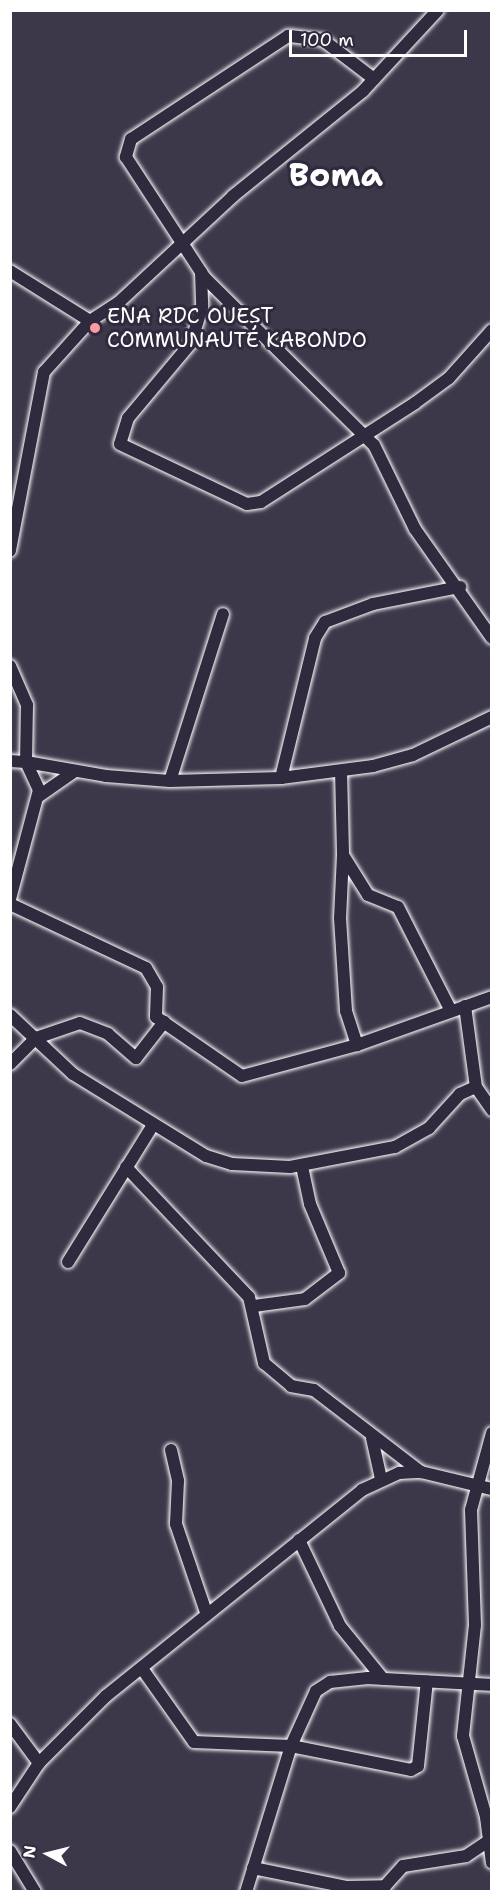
<!DOCTYPE html>
<meta charset="utf-8">
<style>
body{margin:0}
#map{position:relative;width:502px;height:1902px;overflow:hidden;background:#3c3749;font-family:"Shantell Sans",sans-serif}
div>[style]{position:absolute}
.roads{filter:drop-shadow(0 0 2px #fff) drop-shadow(0 0 2px #fff)}
.minor>*{height:12px;margin:-6px;padding:0 6px;transform-origin:6px;border-radius:6px;background:#2f2a3d}
.dots>*{width:16px;height:16px;translate:-50% -50%;box-sizing:border-box;border:3px solid #2f2a3d;border-radius:50%}
span{translate:-50% -50%;white-space:nowrap;text-align:center;line-height:1.15;-webkit-text-stroke:6px #2f2a3d;paint-order:stroke}
.poi-label{font-size:21px;color:#fff}
.left{translate:0 -50%;text-align:left}
.town-label{font-size:33px;color:#fff;font-weight:700}
.frame{position:absolute;inset:0;border:12px solid #fff;pointer-events:none}
.north{position:absolute;left:18px;top:1824px;width:60px;height:60px;-webkit-text-stroke:4px #2f2a3d;paint-order:stroke;rotate:277deg;font-size:16px;font-weight:700;line-height:24px;text-align:center;color:#fff}
.north::after{content:'';display:block;margin:auto;width:21px;height:27px;background:#fff;clip-path:polygon(50% 0,100% 100%,50% 72%,0 100%)}
.scale{position:absolute;left:289px;top:30px;width:178px;height:27px;box-sizing:border-box;border:3px solid #fff;border-top:0;padding-left:8px;font-size:18px;line-height:21px;white-space:nowrap;color:#fff;-webkit-text-stroke:4px #2f2a3d;paint-order:stroke}
</style>
<div id="map">
<div class="roads">
<div class="minor">
<div style="left:374px;top:79px;width:64px;rotate:-142.6deg"></div>
<div style="left:323px;top:40px;width:35px;rotate:-173deg"></div>
<div style="left:288px;top:36px;width:188px;rotate:146.7deg"></div>
<div style="left:131px;top:139px;width:19px;rotate:106deg"></div>
<div style="left:126px;top:157px;width:145px;rotate:56.9deg"></div>
<div style="left:205px;top:278px;width:238px;rotate:44.7deg"></div>
<div style="left:374px;top:445px;width:93px;rotate:64deg"></div>
<div style="left:415px;top:529px;width:133px;rotate:54.8deg"></div>
<div style="left:10px;top:271px;width:94px;rotate:32deg"></div>
<div style="left:90px;top:321px;width:69px;rotate:132deg"></div>
<div style="left:44px;top:372px;width:182px;rotate:100.8deg"></div>
<div style="left:201px;top:272px;width:35px;rotate:88deg"></div>
<div style="left:202px;top:307px;width:38px;rotate:107deg"></div>
<div style="left:191px;top:343px;width:98px;rotate:130deg"></div>
<div style="left:128px;top:418px;width:27px;rotate:107deg"></div>
<div style="left:120px;top:444px;width:140px;rotate:25.3deg"></div>
<div style="left:247px;top:504px;width:14px;rotate:-8deg"></div>
<div style="left:261px;top:502px;width:183px;rotate:-32.7deg"></div>
<div style="left:415px;top:403px;width:42px;rotate:-36.3deg"></div>
<div style="left:449px;top:378px;width:64px;rotate:-48.1deg"></div>
<div style="left:90px;top:321px;width:33px;rotate:-33deg"></div>
<div style="left:118px;top:303px;width:157px;rotate:-42.9deg"></div>
<div style="left:233px;top:196px;width:167px;rotate:-38.9deg"></div>
<div style="left:363px;top:91px;width:110px;rotate:-47.2deg"></div>
<div style="left:10px;top:666px;width:43px;rotate:66.4deg"></div>
<div style="left:27px;top:705px;width:57px;rotate:91deg"></div>
<div style="left:26px;top:762px;width:81px;rotate:9.9deg"></div>
<div style="left:106px;top:776px;width:64px;rotate:4.5deg"></div>
<div style="left:170px;top:781px;width:111px;rotate:-1.5deg"></div>
<div style="left:281px;top:778px;width:93px;rotate:-7.4deg"></div>
<div style="left:373px;top:766px;width:41px;rotate:-15.4deg"></div>
<div style="left:413px;top:755px;width:88px;rotate:-25.7deg"></div>
<div style="left:10px;top:761px;width:16px;rotate:4deg"></div>
<div style="left:26px;top:762px;width:31px;rotate:65deg"></div>
<div style="left:39px;top:790px;width:113px;rotate:104.9deg"></div>
<div style="left:341px;top:771px;width:84px;rotate:88.6deg"></div>
<div style="left:343px;top:855px;width:47px;rotate:58deg"></div>
<div style="left:368px;top:895px;width:32px;rotate:22deg"></div>
<div style="left:398px;top:907px;width:117px;rotate:63deg"></div>
<div style="left:281px;top:778px;width:144px;rotate:-76.3deg"></div>
<div style="left:315px;top:638px;width:19px;rotate:-58deg"></div>
<div style="left:325px;top:622px;width:51px;rotate:-20.6deg"></div>
<div style="left:373px;top:604px;width:89px;rotate:-11.1deg"></div>
<div style="left:170px;top:781px;width:175px;rotate:-72.4deg"></div>
<div style="left:39px;top:796px;width:44px;rotate:-34.8deg"></div>
<div style="left:343px;top:855px;width:63px;rotate:92.7deg"></div>
<div style="left:340px;top:918px;width:93px;rotate:86.3deg"></div>
<div style="left:346px;top:1011px;width:36px;rotate:72deg"></div>
<div style="left:10px;top:904px;width:150px;rotate:25.2deg"></div>
<div style="left:146px;top:968px;width:22px;rotate:60deg"></div>
<div style="left:157px;top:987px;width:30px;rotate:92deg"></div>
<div style="left:156px;top:1017px;width:104px;rotate:34.5deg"></div>
<div style="left:242px;top:1076px;width:119px;rotate:-15.1deg"></div>
<div style="left:357px;top:1045px;width:143px;rotate:-19.6deg"></div>
<div style="left:465px;top:1006px;width:82px;rotate:82.3deg"></div>
<div style="left:476px;top:1087px;width:28px;rotate:55deg"></div>
<div style="left:10px;top:1015px;width:86px;rotate:43.1deg"></div>
<div style="left:73px;top:1074px;width:156px;rotate:31.7deg"></div>
<div style="left:206px;top:1156px;width:27px;rotate:17deg"></div>
<div style="left:232px;top:1164px;width:58px;rotate:3deg"></div>
<div style="left:290px;top:1167px;width:107px;rotate:-10.8deg"></div>
<div style="left:395px;top:1147px;width:39px;rotate:-29deg"></div>
<div style="left:429px;top:1128px;width:46px;rotate:-47.6deg"></div>
<div style="left:460px;top:1094px;width:17px;rotate:-24deg"></div>
<div style="left:10px;top:1064px;width:37px;rotate:-45deg"></div>
<div style="left:36px;top:1038px;width:46px;rotate:-18.8deg"></div>
<div style="left:80px;top:1023px;width:30px;rotate:21deg"></div>
<div style="left:108px;top:1034px;width:37px;rotate:41deg"></div>
<div style="left:136px;top:1058px;width:46px;rotate:-52.1deg"></div>
<div style="left:126px;top:1167px;width:179px;rotate:46.6deg"></div>
<div style="left:249px;top:1297px;width:68px;rotate:77.2deg"></div>
<div style="left:264px;top:1363px;width:35px;rotate:40deg"></div>
<div style="left:291px;top:1386px;width:23px;rotate:10deg"></div>
<div style="left:314px;top:1390px;width:135px;rotate:37.5deg"></div>
<div style="left:68px;top:1262px;width:161px;rotate:-58.2deg"></div>
<div style="left:254px;top:1306px;width:51px;rotate:-7.8deg"></div>
<div style="left:305px;top:1299px;width:43px;rotate:-37.4deg"></div>
<div style="left:339px;top:1273px;width:75px;rotate:-112.8deg"></div>
<div style="left:310px;top:1204px;width:40px;rotate:-102deg"></div>
<div style="left:492px;top:1433px;width:80px;rotate:105.3deg"></div>
<div style="left:471px;top:1510px;width:115px;rotate:88deg"></div>
<div style="left:475px;top:1625px;width:112px;rotate:96.2deg"></div>
<div style="left:463px;top:1736px;width:84px;rotate:74.1deg"></div>
<div style="left:486px;top:1817px;width:46px;rotate:82.6deg"></div>
<div style="left:372px;top:1438px;width:42px;rotate:77.6deg"></div>
<div style="left:171px;top:1450px;width:32px;rotate:77deg"></div>
<div style="left:178px;top:1481px;width:43px;rotate:92.7deg"></div>
<div style="left:176px;top:1524px;width:93px;rotate:71.2deg"></div>
<div style="left:299px;top:1540px;width:95px;rotate:64.5deg"></div>
<div style="left:340px;top:1626px;width:68px;rotate:50.9deg"></div>
<div style="left:143px;top:1670px;width:88px;rotate:54.7deg"></div>
<div style="left:194px;top:1742px;width:97px;rotate:2.4deg"></div>
<div style="left:291px;top:1746px;width:122px;rotate:11.3deg"></div>
<div style="left:411px;top:1770px;width:8px;rotate:-30deg"></div>
<div style="left:418px;top:1766px;width:85px;rotate:-84deg"></div>
<div style="left:10px;top:1724px;width:49px;rotate:53.4deg"></div>
<div style="left:10px;top:1807px;width:53px;rotate:-56.6deg"></div>
<div style="left:39px;top:1763px;width:95px;rotate:-45deg"></div>
<div style="left:106px;top:1696px;width:329px;rotate:-38.8deg"></div>
<div style="left:362px;top:1490px;width:41px;rotate:-24.7deg"></div>
<div style="left:399px;top:1473px;width:22px;rotate:-3deg"></div>
<div style="left:421px;top:1472px;width:73px;rotate:13.5deg"></div>
<div style="left:10px;top:1851px;width:48px;rotate:58.6deg"></div>
<div style="left:253px;top:1868px;width:95px;rotate:11.5deg"></div>
<div style="left:346px;top:1887px;width:39px;rotate:-1deg"></div>
<div style="left:385px;top:1886px;width:27px;rotate:-48deg"></div>
<div style="left:403px;top:1866px;width:64px;rotate:-9deg"></div>
<div style="left:466px;top:1856px;width:27px;rotate:-34deg"></div>
<div style="left:246px;top:1892px;width:153px;rotate:-72.9deg"></div>
<div style="left:291px;top:1746px;width:60px;rotate:-65.6deg"></div>
<div style="left:316px;top:1691px;width:17px;rotate:-33deg"></div>
<div style="left:330px;top:1682px;width:38px;rotate:-6deg"></div>
<div style="left:368px;top:1678px;width:124px;rotate:3.2deg"></div>
</div>
</div>
<div class="dots">
<div style="left:95px;top:328px;background:#ff9aa2"></div>
</div>
<div class="poi-label">
<span class="left" style="left:107px;top:328px">ENA RDC OUEST<br>COMMUNAUTÉ KABONDO</span>
</div>
<div class="town-label">
<span style="left:336px;top:175px">Boma</span>
</div>
<div class="frame"></div>
<div class="north">N</div>
<div class="scale">100 m</div>
</div>
